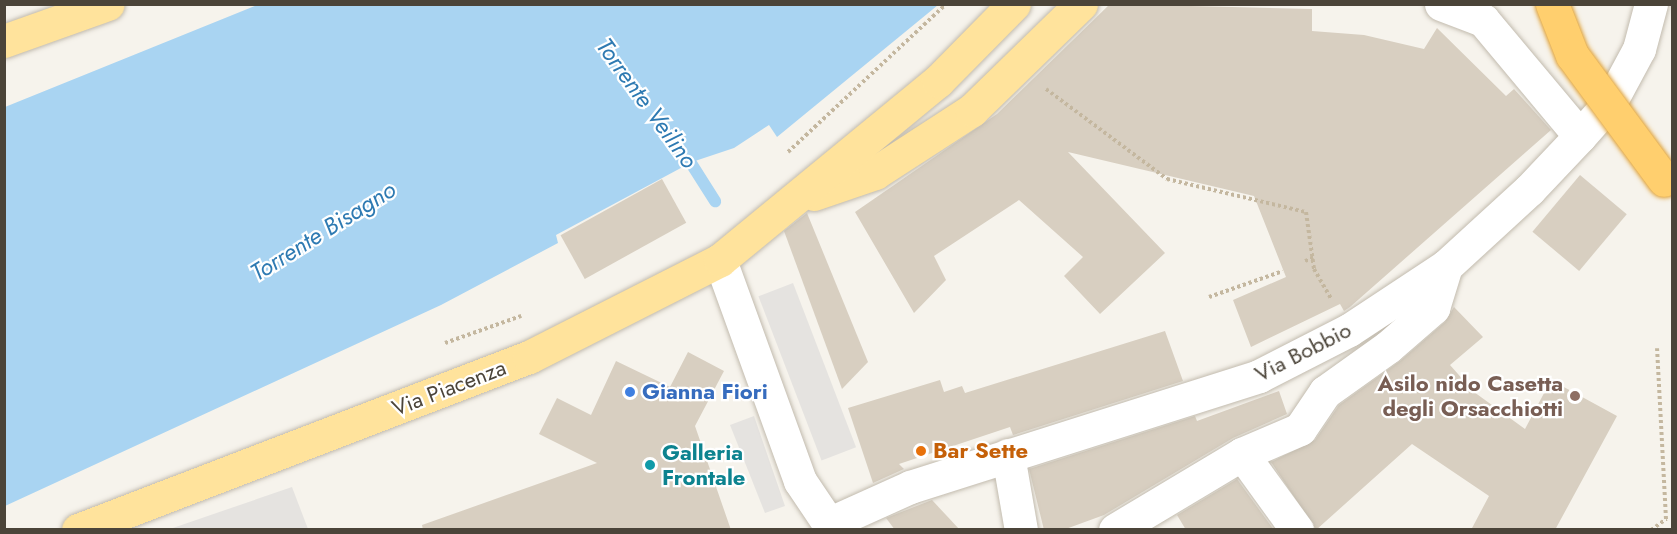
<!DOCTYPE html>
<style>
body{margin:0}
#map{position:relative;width:1677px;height:534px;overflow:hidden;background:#f6f3ec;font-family:Jost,sans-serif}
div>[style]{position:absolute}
.parking>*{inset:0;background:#e5e3e0;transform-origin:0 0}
.water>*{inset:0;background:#a9d4f2}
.stream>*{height:12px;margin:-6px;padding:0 6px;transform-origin:6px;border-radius:6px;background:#a9d4f2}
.building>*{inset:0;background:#d8cfc1;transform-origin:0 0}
.path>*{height:4px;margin-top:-2px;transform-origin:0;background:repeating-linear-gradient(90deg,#c4b79f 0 3px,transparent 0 6px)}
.roads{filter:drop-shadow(0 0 2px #c2bbae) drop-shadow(0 0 2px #c2bbae)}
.minor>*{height:33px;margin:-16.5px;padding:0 16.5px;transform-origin:16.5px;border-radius:16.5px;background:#fff}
.major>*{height:33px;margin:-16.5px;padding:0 16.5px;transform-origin:16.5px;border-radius:16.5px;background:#ffe39c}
.bridges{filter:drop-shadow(0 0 2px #e0a43c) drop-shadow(0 0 2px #e0a43c)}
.highway-bridge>*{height:33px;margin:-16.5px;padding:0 16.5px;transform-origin:16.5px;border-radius:16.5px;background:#ffcf6e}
.dots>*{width:16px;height:16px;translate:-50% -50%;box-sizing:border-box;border:3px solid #fff;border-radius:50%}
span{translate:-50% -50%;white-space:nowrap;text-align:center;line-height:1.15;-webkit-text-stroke:4.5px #fff;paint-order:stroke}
.street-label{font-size:22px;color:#4b4439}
.education-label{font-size:22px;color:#785e54;font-weight:700}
.right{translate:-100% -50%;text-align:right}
.shop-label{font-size:22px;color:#366cbe;font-weight:700}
.left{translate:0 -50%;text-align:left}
.food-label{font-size:22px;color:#c56008;font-weight:700}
.culture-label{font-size:22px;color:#0d838f;font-weight:700}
.water-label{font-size:24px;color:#2e7ab2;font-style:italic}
.frame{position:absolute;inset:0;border:6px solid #4b4439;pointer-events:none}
</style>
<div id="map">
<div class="parking">
<div style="left:793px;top:283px;width:176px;height:37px;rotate:69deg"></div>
<div style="clip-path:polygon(754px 416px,785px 506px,765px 513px,730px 425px)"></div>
<div style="clip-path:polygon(292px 487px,308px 529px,170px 529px)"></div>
</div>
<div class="water">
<div style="clip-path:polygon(257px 5px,257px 4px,938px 5px,777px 137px,769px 125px,734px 148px,692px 162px,556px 235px,558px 243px,441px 305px,5px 506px,5px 107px)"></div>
</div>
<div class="stream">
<div style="left:682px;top:149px;width:62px;rotate:57.6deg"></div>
</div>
<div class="building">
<div style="clip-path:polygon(1110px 4px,1312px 9px,1312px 31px,1364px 35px,1424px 49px,1437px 28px,1506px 96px,1514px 89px,1551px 130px,1350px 307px,1344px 311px,1340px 304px,1251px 347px,1233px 300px,1286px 277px,1254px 196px,1068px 152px,1165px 253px,1100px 314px,1064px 276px,1083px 257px,1019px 200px,934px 256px,946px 280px,914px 313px,855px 212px,997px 114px)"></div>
<div style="left:1580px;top:175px;width:61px;height:74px;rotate:40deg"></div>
<div style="left:662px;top:179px;width:50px;height:116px;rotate:61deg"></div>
<div style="clip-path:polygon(807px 213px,868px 362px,842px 389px,784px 231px)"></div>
<div style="clip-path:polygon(1454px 307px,1483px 337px,1450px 365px,1474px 392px,1525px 429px,1551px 380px,1617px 416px,1555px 530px,1471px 530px,1489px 496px,1412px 444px,1316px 530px,1271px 462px,1315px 440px,1339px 405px,1400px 361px,1445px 322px)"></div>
<div style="clip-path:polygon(1165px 331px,1183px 381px,1013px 435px,1010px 427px,899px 464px,904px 469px,873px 483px,848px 408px,940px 380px,944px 392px,962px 386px,965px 393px)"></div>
<div style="clip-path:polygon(688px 352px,724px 371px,695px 426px,731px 530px,423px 530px,422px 525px,597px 463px,539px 434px,557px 398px,591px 415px,616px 361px,670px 387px)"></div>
<div style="clip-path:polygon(1279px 391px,1287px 414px,1233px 438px,1104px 515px,1063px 530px,1044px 530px,1029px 469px,1195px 416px,1197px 421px)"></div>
<div style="clip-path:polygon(1237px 479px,1274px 530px,1186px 530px,1177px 515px)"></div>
<div style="clip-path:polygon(932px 500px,960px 530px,895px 530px,886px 518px)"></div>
</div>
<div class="path">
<div style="left:1046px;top:89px;width:151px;rotate:36.6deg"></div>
<div style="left:1167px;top:179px;width:143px;rotate:13.4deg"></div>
<div style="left:1306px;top:212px;width:58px;rotate:82deg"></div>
<div style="left:1314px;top:269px;width:34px;rotate:60deg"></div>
<div style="left:788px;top:152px;width:216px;rotate:-43.1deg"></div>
<div style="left:1305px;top:261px;width:9px;rotate:-21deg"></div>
<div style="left:1209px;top:297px;width:78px;rotate:-19.4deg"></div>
<div style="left:445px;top:343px;width:81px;rotate:-19.6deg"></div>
<div style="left:1651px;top:530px;width:19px;rotate:-36deg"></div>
<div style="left:1666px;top:519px;width:171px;rotate:-93deg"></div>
</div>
<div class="roads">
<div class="minor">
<div style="left:1441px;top:4px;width:45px;rotate:20.9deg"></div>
<div style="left:1483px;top:20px;width:151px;rotate:50.1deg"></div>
<div style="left:720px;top:260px;width:235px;rotate:70.1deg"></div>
<div style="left:800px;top:481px;width:59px;rotate:56deg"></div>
<div style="left:1242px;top:454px;width:94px;rotate:54.1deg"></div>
<div style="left:1008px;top:455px;width:76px;rotate:80.2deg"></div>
<div style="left:828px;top:524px;width:90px;rotate:-24.3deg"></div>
<div style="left:910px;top:487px;width:366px;rotate:-17.6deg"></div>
<div style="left:1259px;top:376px;width:101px;rotate:-27.1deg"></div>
<div style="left:1349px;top:330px;width:116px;rotate:-33.4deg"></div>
<div style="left:1446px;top:266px;width:113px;rotate:-42.5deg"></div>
<div style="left:1529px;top:190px;width:74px;rotate:-46.6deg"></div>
<div style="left:1580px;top:136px;width:47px;rotate:-48.5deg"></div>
<div style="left:1611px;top:101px;width:59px;rotate:-61.7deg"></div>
<div style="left:1639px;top:49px;width:47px;rotate:-75.1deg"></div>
<div style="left:1115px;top:530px;width:148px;rotate:-30.9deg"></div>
<div style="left:1242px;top:454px;width:63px;rotate:-23.3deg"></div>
<div style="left:1300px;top:429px;width:45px;rotate:-56deg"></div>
<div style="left:1325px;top:392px;width:77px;rotate:-35.5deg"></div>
<div style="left:1388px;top:347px;width:60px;rotate:-40.9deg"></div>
<div style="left:1433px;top:308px;width:44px;rotate:-72.8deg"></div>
</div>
<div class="major">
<div style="left:4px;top:41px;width:110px;rotate:-19.6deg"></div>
<div style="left:814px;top:194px;width:65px;rotate:-19deg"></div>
<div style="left:875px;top:173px;width:116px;rotate:-33deg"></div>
<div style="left:972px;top:110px;width:152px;rotate:-44.2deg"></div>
<div style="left:78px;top:530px;width:483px;rotate:-21deg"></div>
<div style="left:529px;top:357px;width:214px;rotate:-26.9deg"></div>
<div style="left:720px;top:260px;width:282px;rotate:-39.4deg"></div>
<div style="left:938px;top:81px;width:108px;rotate:-45.4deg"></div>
</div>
</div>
<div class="bridges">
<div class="highway-bridge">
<div style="left:1552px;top:4px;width:55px;rotate:68.6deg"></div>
<div style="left:1572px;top:55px;width:155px;rotate:53.6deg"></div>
</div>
</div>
<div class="dots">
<div style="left:630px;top:392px;background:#3f7fe0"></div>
<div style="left:1575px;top:396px;background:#8d6e63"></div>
<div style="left:921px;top:451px;background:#e8710a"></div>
<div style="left:650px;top:465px;background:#0f9aa8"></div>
</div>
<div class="street-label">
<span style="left:1303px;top:352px;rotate:-27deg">Via Bobbio</span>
<span style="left:449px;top:388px;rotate:-21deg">Via Piacenza</span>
</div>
<div class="education-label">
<span class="right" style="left:1563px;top:396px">Asilo nido Casetta<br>degli Orsacchiotti</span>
</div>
<div class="shop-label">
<span class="left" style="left:642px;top:392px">Gianna Fiori</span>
</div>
<div class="food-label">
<span class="left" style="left:933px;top:451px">Bar Sette</span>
</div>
<div class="culture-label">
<span class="left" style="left:662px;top:465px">Galleria<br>Frontale</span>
</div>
<div class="water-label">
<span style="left:647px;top:103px;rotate:54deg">Torrente Veilino</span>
<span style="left:323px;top:231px;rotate:-32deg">Torrente Bisagno</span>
</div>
<div class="frame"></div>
</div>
